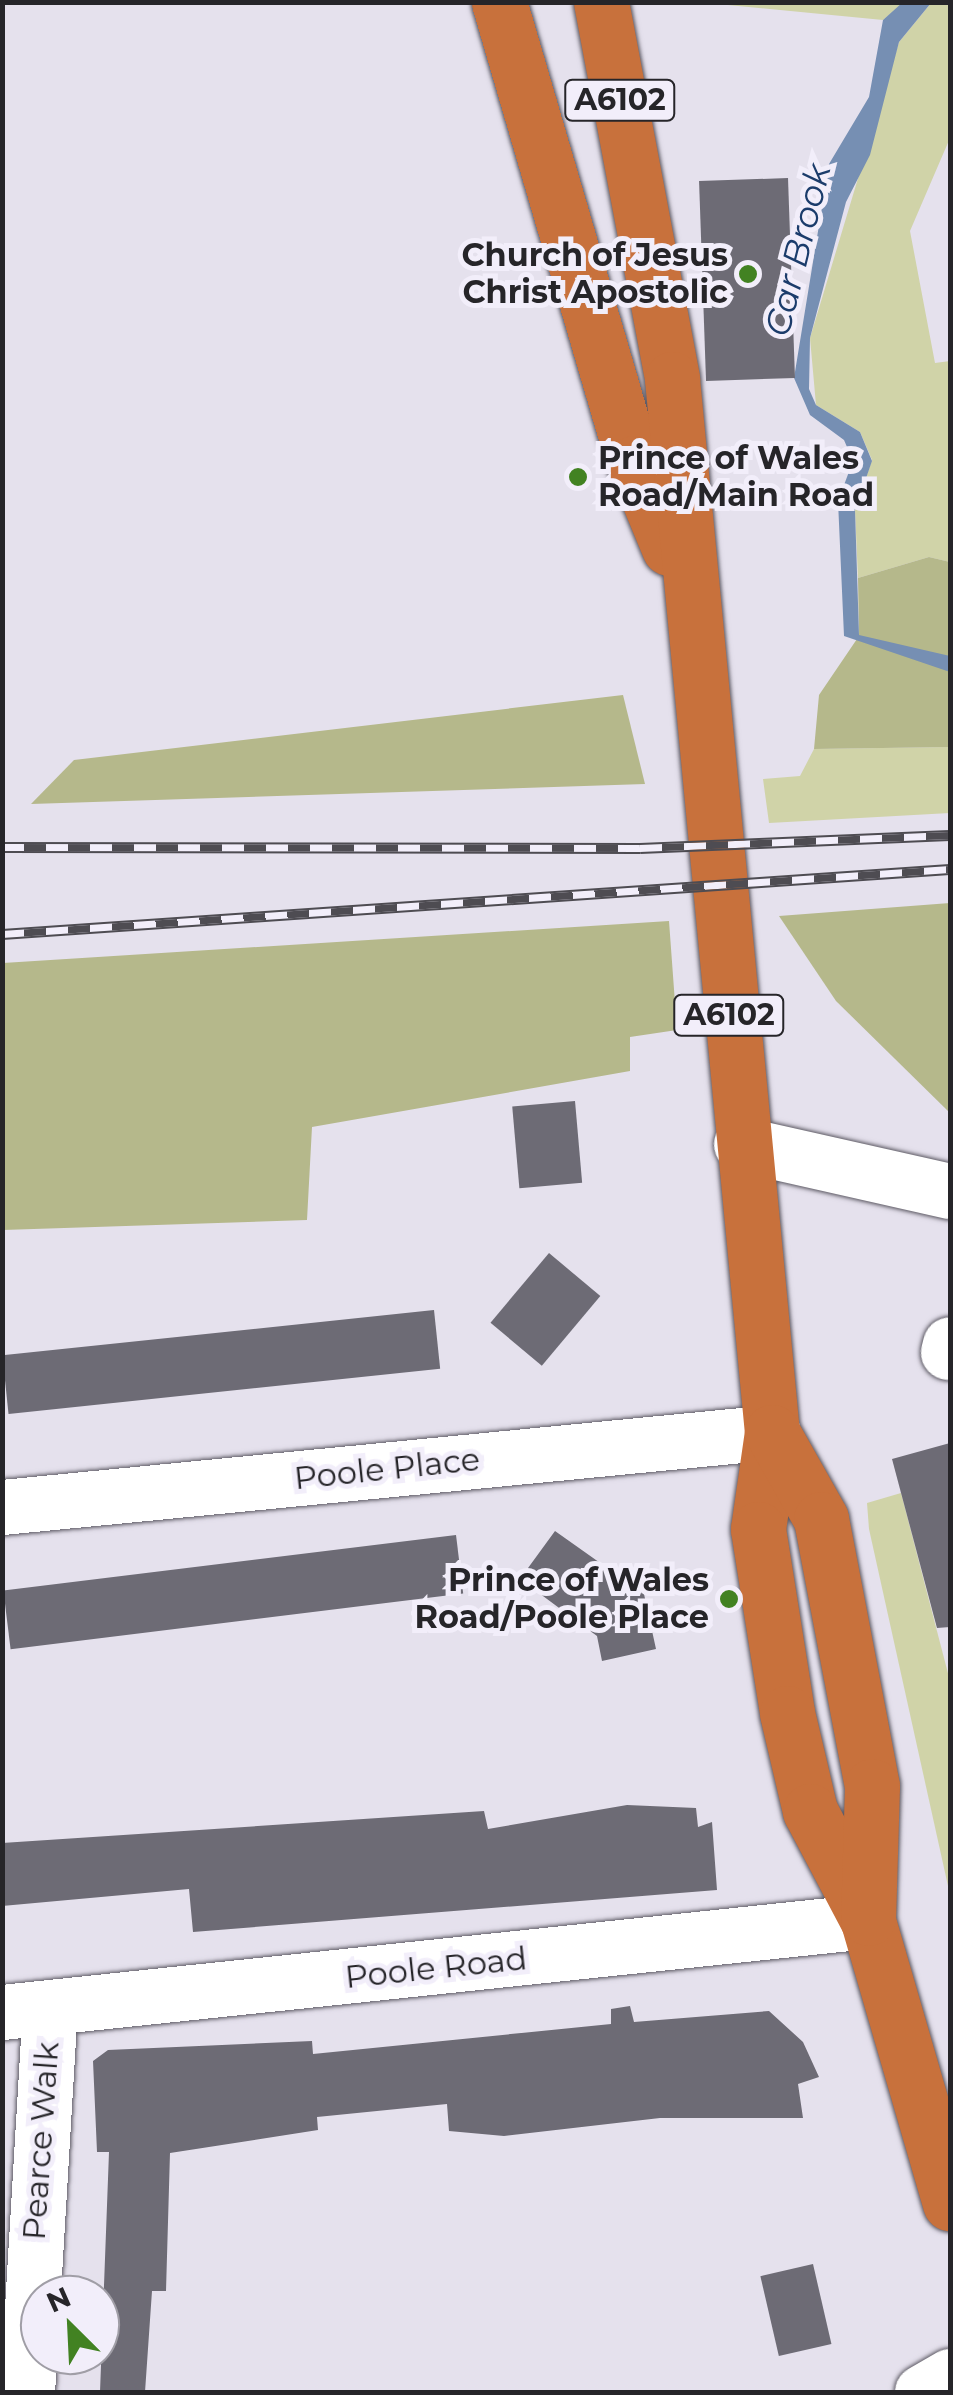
<!DOCTYPE html>
<style>
body{margin:0}
#map{position:relative;width:953px;height:2395px;overflow:hidden;background:#e5e1ed;font-family:Montserrat,sans-serif}
div>[style]{position:absolute}
.green>*{inset:0;background:#d0d3a8}
.forest>*{inset:0;background:#b5b88b}
.water>*{inset:0;background:#768fb3}
.building>*{inset:0;background:#6d6b75;transform-origin:0 0}
.roads{filter:drop-shadow(0 0 2px #5d5a64) drop-shadow(0 0 2px #5d5a64)}
.minor>*{height:55px;margin:-27.5px;padding:0 27.5px;transform-origin:27.5px;border-radius:27.5px;background:#fff}
.highway>*{height:55px;margin:-27.5px;padding:0 27.5px;transform-origin:27.5px;border-radius:27.5px;background:#c8713c}
.rail>*{height:11px;margin-top:-5.5px;transform-origin:0;background:repeating-linear-gradient(90deg,#f2eefa 0 22px,#4e4c52 0 44px);box-sizing:border-box;border-block:2px solid #4e4c52}
.dots>*{width:28px;height:28px;translate:-50% -50%;box-sizing:border-box;border:5px solid #f2eefa;border-radius:50%}
span{translate:-50% -50%;white-space:nowrap;text-align:center;line-height:1.15;-webkit-text-stroke:10px #f2eefa;paint-order:stroke}
.shield-label span{padding:2px 8px;background:#f2eefa;border:2px solid;border-radius:8px;-webkit-text-stroke-width:0}
.shield-label{font-size:30px;color:#262529;font-weight:700}
.poi-label{font-size:32px;color:#262529;font-weight:700}
.right{translate:-100% -50%;text-align:right}
.left{translate:0 -50%;text-align:left}
.street-label{font-size:32px;color:#262529}
.water-label{font-size:35px;color:#1b3c6b;font-style:italic}
.frame{position:absolute;inset:0;border:5px solid #262529;pointer-events:none}
.north{position:absolute;left:20px;top:2275px;width:100px;height:100px;box-sizing:border-box;background:#f2eefa;border:2px solid #a09ea6;border-radius:50%;rotate:336deg;font-size:28px;font-weight:700;line-height:40px;text-align:center;color:#262529}
.north::after{content:'';display:block;margin:auto;width:35px;height:45px;background:#428222;clip-path:polygon(50% 0,100% 100%,50% 72%,0 100%)}
</style>
<div id="map">
<div class="green">
<div style="clip-path:polygon(707px 3px,903px 3px,883px 20px)"></div>
<div style="clip-path:polygon(931px 3px,950px 3px,950px 138px,910px 231px,935px 363px,950px 361px,950px 562px,929px 557px,858px 578px,855px 510px,872px 460px,860px 432px,816px 405px,810px 338px,899px 42px)"></div>
<div style="clip-path:polygon(950px 747px,950px 813px,769px 823px,763px 779px,800px 776px,814px 749px)"></div>
<div style="clip-path:polygon(901px 1493px,950px 1681px,950px 1895px,869px 1529px,867px 1503px)"></div>
</div>
<div class="forest">
<div style="clip-path:polygon(929px 557px,950px 562px,950px 747px,814px 749px,819px 695px,859px 636px,858px 578px)"></div>
<div style="clip-path:polygon(623px 695px,645px 784px,31px 804px,74px 760px)"></div>
<div style="clip-path:polygon(950px 903px,950px 1113px,836px 1001px,779px 916px)"></div>
<div style="clip-path:polygon(669px 921px,677px 1030px,630px 1037px,630px 1071px,312px 1127px,307px 1220px,3px 1230px,3px 963px)"></div>
</div>
<div class="water">
<div style="clip-path:polygon(903px 2px,931px 3px,899px 42px,870px 155px,846px 202px,810px 338px,809px 389px,816px 405px,860px 432px,872px 461px,855px 510px,859px 635px,950px 656px,950px 672px,844px 636px,838px 501px,853px 461px,844px 440px,810px 415px,794px 378px,829px 164px,869px 97px,883px 20px)"></div>
</div>
<div class="building">
<div style="left:788px;top:178px;width:200px;height:89px;rotate:88deg"></div>
<div style="left:575px;top:1101px;width:82px;height:63px;rotate:85deg"></div>
<div style="left:549px;top:1253px;width:67px;height:91px;rotate:40deg"></div>
<div style="left:434px;top:1310px;width:59px;height:434px;rotate:84deg"></div>
<div style="clip-path:polygon(950px 1443px,950px 1627px,937px 1628px,892px 1459px)"></div>
<div style="clip-path:polygon(555px 1531px,644px 1594px,656px 1649px,602px 1661px,597px 1636px,520px 1579px)"></div>
<div style="left:456px;top:1535px;width:59px;height:456px;rotate:83deg"></div>
<div style="clip-path:polygon(627px 1805px,696px 1808px,698px 1827px,712px 1822px,717px 1890px,193px 1932px,189px 1889px,2px 1906px,2px 1843px,484px 1811px,488px 1829px)"></div>
<div style="clip-path:polygon(630px 2006px,634px 2022px,769px 2011px,803px 2042px,819px 2077px,798px 2084px,803px 2118px,660px 2118px,504px 2136px,449px 2131px,447px 2104px,317px 2117px,318px 2130px,170px 2153px,166px 2291px,152px 2291px,145px 2392px,100px 2392px,109px 2152px,97px 2152px,93px 2061px,108px 2050px,312px 2041px,313px 2054px,611px 2024px,611px 2009px)"></div>
<div style="left:813px;top:2264px;width:82px;height:54px;rotate:77deg"></div>
</div>
<div class="roads">
<div class="minor">
<div style="left:741px;top:1144px;width:214px;rotate:12.7deg"></div>
<div style="left:948px;top:1352px;width:8px;rotate:-76deg"></div>
<div style="left:2px;top:1507px;width:774px;rotate:-5.56deg"></div>
<div style="left:2px;top:2012px;width:871px;rotate:-6deg"></div>
<div style="left:27px;top:2392px;width:384px;rotate:-86.6deg"></div>
<div style="left:922px;top:2392px;width:32px;rotate:-30deg"></div>
</div>
<div class="highway">
<div style="left:499px;top:2px;width:480px;rotate:73.7deg"></div>
<div style="left:634px;top:463px;width:92px;rotate:67.6deg"></div>
<div style="left:601px;top:2px;width:384px;rotate:79.3deg"></div>
<div style="left:672px;top:379px;width:1058px;rotate:84.58deg"></div>
<div style="left:772px;top:1432px;width:98px;rotate:98.2deg"></div>
<div style="left:758px;top:1529px;width:186px;rotate:81deg"></div>
<div style="left:787px;top:1713px;width:101px;rotate:76.8deg"></div>
<div style="left:810px;top:1811px;width:124px;rotate:62.2deg"></div>
<div style="left:868px;top:1921px;width:294px;rotate:73.8deg"></div>
<div style="left:772px;top:1432px;width:100px;rotate:60.6deg"></div>
<div style="left:821px;top:1519px;width:272px;rotate:79.2deg"></div>
<div style="left:872px;top:1786px;width:132px;rotate:91.7deg"></div>
</div>
</div>
<div class="rail">
<div style="left:2px;top:847px;width:638px;rotate:0.09deg"></div>
<div style="left:640px;top:848px;width:310px;rotate:-2.4deg"></div>
<div style="left:2px;top:934px;width:950px;rotate:-3.92deg"></div>
</div>
<div class="dots">
<div style="left:748px;top:274px;background:#428222"></div>
<div style="left:578px;top:477px;background:#428222"></div>
<div style="left:729px;top:1599px;background:#428222"></div>
</div>
<div class="shield-label">
<span style="left:620px;top:100px">A6102</span>
<span style="left:729px;top:1015px">A6102</span>
</div>
<div class="poi-label">
<span class="right" style="left:728px;top:274px">Church of Jesus<br>Christ Apostolic</span>
<span class="left" style="left:598px;top:477px">Prince of Wales<br>Road/Main Road</span>
<span class="right" style="left:709px;top:1599px">Prince of Wales<br>Road/Poole Place</span>
</div>
<div class="street-label">
<span style="left:387px;top:1469px;rotate:-6deg">Poole Place</span>
<span style="left:436px;top:1968px;rotate:-6deg">Poole Road</span>
<span style="left:41px;top:2141px;rotate:-86deg">Pearce Walk</span>
</div>
<div class="water-label">
<span style="left:798px;top:250px;rotate:-76deg">Car Brook</span>
</div>
<div class="frame"></div>
<div class="north">N</div>
</div>
